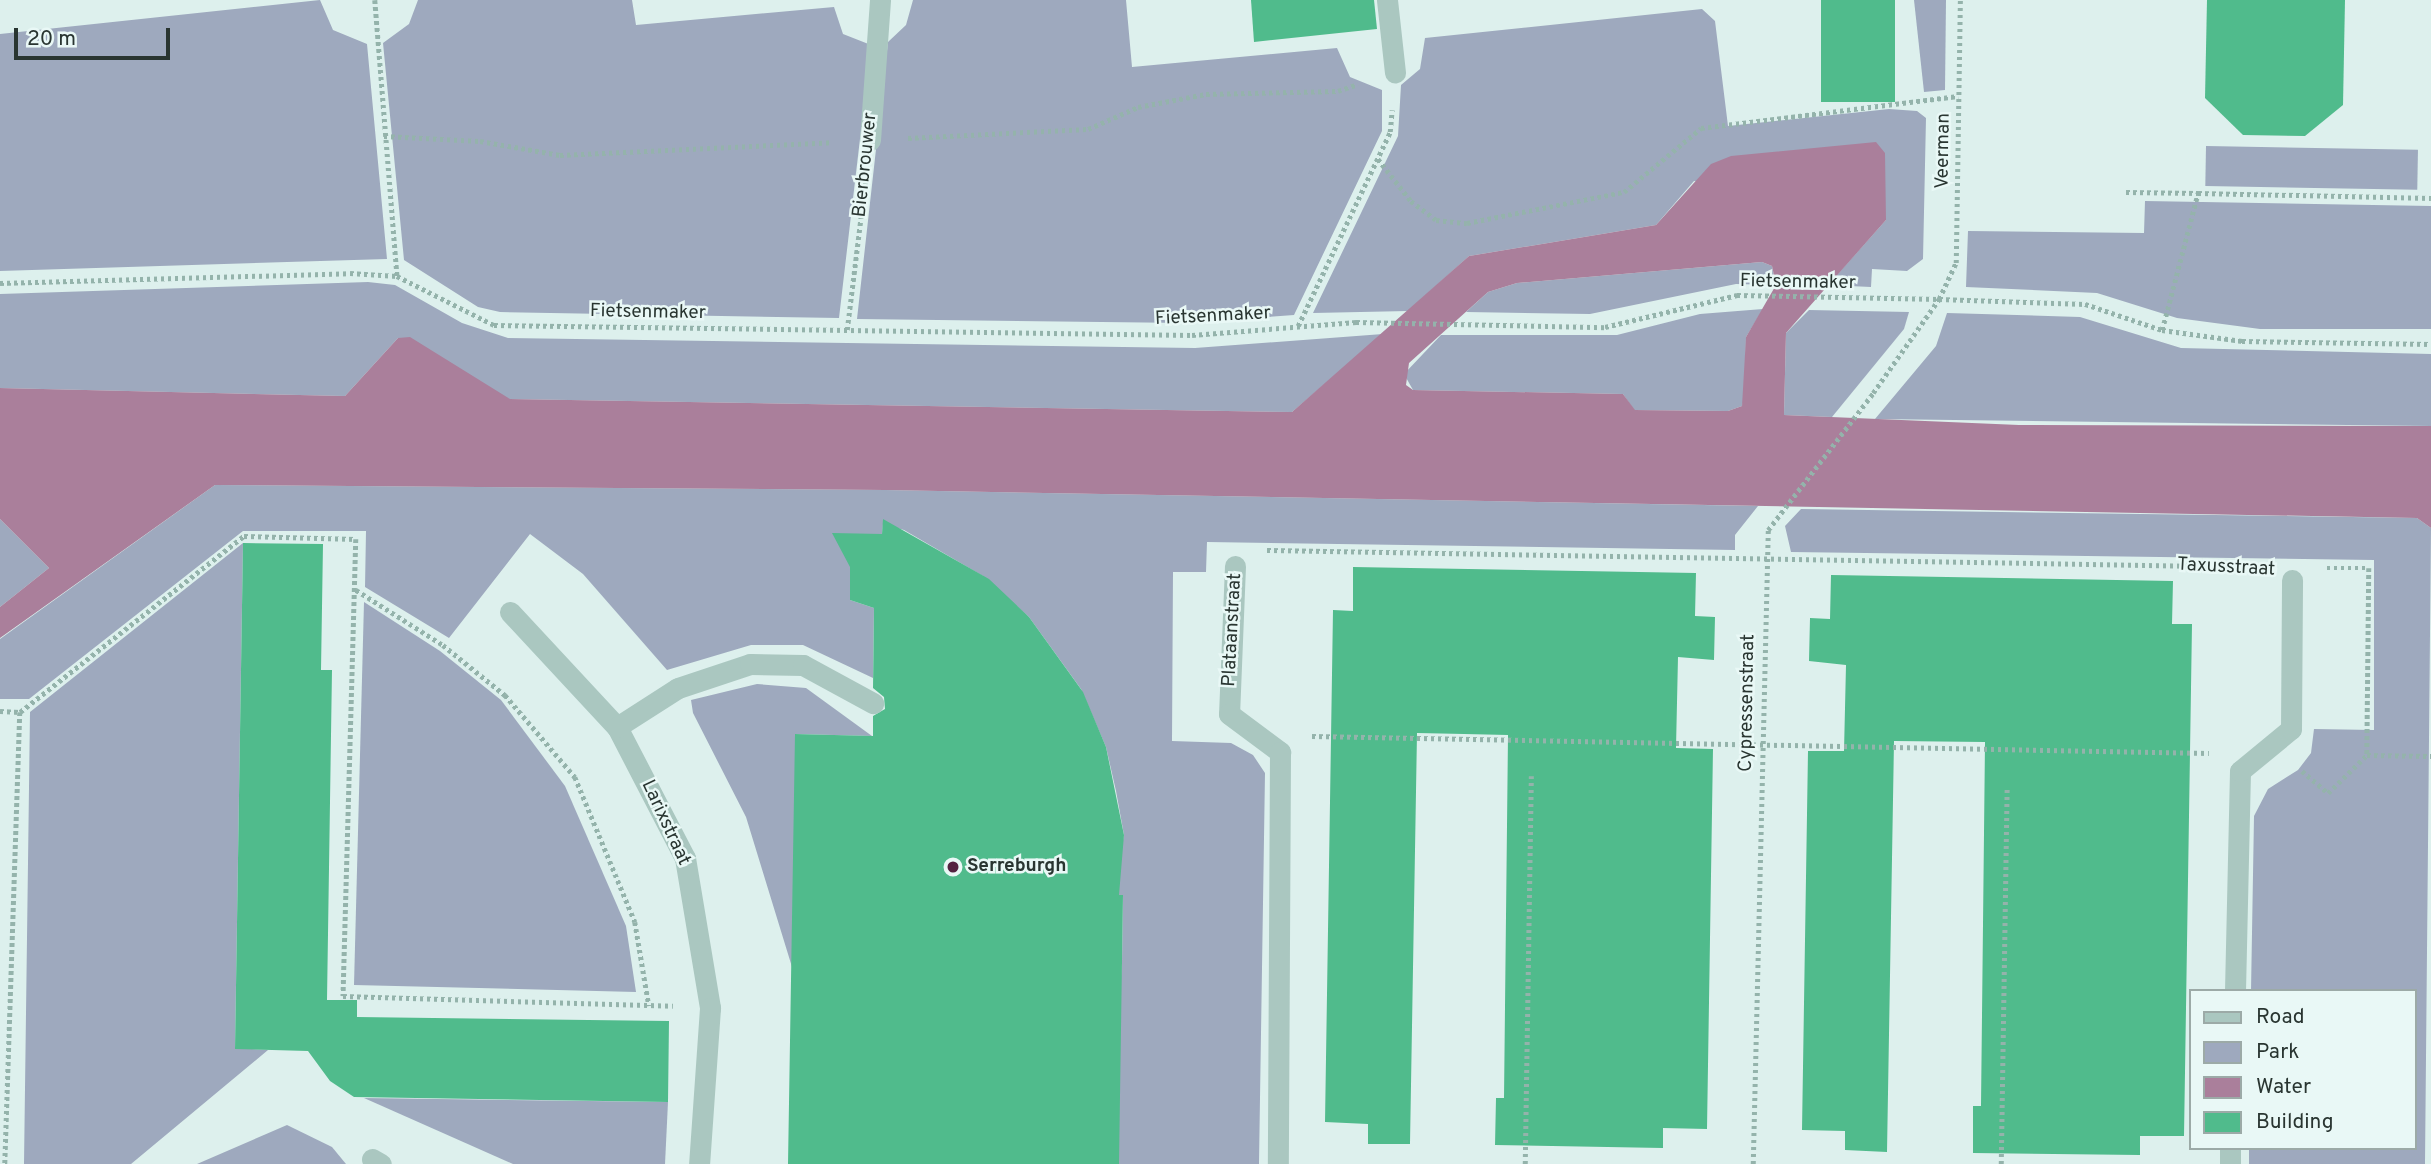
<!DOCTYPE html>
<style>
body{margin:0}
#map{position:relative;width:2431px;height:1164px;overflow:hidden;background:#ddf0ed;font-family:Overpass,sans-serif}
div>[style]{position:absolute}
.green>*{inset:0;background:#9ea9be;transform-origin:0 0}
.water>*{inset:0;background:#aa7f9b}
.building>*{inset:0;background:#50bb8c;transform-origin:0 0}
.path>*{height:4.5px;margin-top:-2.25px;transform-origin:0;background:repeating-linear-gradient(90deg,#94b3ab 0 3.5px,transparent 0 7px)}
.minor>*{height:21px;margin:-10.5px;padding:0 10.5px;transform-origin:10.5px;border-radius:10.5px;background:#aac7c0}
.dots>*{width:19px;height:19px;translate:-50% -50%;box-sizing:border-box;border:4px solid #e9f8f6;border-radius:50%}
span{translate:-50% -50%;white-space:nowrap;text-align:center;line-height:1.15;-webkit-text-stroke:5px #e9f8f6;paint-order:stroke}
.street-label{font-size:19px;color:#293531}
.poi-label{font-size:19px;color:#293531;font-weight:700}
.left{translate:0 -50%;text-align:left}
.legend{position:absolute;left:2189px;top:989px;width:228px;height:161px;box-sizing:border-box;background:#e9f8f6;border:2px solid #9caaa7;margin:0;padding:9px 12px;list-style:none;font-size:21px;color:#293531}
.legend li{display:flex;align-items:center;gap:14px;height:35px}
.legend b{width:35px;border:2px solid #9caaa7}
.scale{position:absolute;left:14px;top:28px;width:156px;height:32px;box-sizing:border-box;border:4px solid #293531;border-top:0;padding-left:9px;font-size:21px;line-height:24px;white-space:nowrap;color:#293531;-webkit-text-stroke:5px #e9f8f6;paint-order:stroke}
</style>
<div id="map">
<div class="green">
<div style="clip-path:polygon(320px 0,333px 30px,367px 44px,387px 259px,0 271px,0 34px)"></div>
<div style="clip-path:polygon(418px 0,632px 0,636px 25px,834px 7px,843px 34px,871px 45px,839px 318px,500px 312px,478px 307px,404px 260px,383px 43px,409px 24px)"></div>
<div style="clip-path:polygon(913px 0,1126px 0,1132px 67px,1337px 48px,1350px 77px,1382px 90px,1382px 131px,1294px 315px,1187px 323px,857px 319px,888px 42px,906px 25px)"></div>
<div style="clip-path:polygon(1914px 0,1946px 0,1945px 90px,1924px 92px)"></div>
<div style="clip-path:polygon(1702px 9px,1715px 21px,1728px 126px,1889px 109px,1917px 111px,1926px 118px,1923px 259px,1907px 271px,1872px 269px,1871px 287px,1828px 285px,1886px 220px,1694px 181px,1656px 225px,1469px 256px,1408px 311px,1313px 313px,1398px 136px,1401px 85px,1420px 69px,1425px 38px)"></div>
<div style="left:2206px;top:146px;width:212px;height:40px;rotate:1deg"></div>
<div style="clip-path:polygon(2145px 201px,2431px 206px,2431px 329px,2260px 329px,2177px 318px,2097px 293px,1966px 287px,1968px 231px,2144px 233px)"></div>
<div style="clip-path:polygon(1762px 262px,1772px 266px,1776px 285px,1736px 284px,1590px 314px,1466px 312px,1488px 292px,1517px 283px)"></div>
<div style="clip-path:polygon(368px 282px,395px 285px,462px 323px,508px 338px,1195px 348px,1383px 334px,1292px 412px,509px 399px,398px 338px,345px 396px,0 388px,0 294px)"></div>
<div style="clip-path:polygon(1763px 309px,1746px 337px,1745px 396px,1742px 406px,1728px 411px,1634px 410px,1623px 394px,1413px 390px,1404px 374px,1441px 335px,1617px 335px,1700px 314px)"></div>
<div style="clip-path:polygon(1809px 310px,1909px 312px,1904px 329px,1832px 417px,1784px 415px,1786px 333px)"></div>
<div style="clip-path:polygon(1947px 313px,2080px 317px,2181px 348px,2431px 354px,2431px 426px,1875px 419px,1936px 346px)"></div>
<div style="clip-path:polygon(215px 485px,885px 490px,1758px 506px,1735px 535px,1735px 550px,1207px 542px,1206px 572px,1173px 572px,1172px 741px,1231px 743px,1253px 755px,1265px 773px,1259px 1164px,1119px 1164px,1119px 1147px,1109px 1147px,1122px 962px,1123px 896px,1112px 895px,1124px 835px,1116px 791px,1106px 747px,1081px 689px,1029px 617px,983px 576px,904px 530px,883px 524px,882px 534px,850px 567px,850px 600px,874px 608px,873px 678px,803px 645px,751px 645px,667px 670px,583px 574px,530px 534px,449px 638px,365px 587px,366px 531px,243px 531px,29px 699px,0 699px,0 639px)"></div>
<div style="clip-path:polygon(1801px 509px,2417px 518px,2431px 528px,2425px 1164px,2249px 1164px,2249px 1148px,2415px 1148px,2415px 991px,2251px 991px,2254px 816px,2268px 789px,2298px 770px,2311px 753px,2314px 729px,2374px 730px,2374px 560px,1791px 552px,1785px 526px)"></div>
<div style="clip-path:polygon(0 519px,49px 568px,0 607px)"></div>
<div style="clip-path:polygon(243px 543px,235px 1048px,268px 1050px,131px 1164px,24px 1164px,30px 712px)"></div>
<div style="clip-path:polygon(364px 602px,440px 651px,501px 700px,565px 786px,626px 926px,636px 992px,354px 985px)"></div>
<div style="clip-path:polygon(757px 684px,806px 688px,872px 736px,796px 734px,792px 967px,746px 817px,693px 713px,691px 700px)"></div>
<div style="clip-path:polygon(364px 1098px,668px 1102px,665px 1164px,513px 1164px)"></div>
<div style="clip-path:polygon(287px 1125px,332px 1147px,346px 1164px,197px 1164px)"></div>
</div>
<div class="water">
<div style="clip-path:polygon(evenodd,1876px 142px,1885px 153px,1886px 220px,1786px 333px,1784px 415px,2019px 425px,2431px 426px,2431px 528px,2417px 518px,885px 490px,215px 485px,0 638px,0 607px,49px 568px,0 519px,0 388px,345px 396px,398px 338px,410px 337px,510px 399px,1292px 412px,1469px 256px,1656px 225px,1711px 164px,1731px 156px,1876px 142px,1762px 262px,1772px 266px,1776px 285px,1746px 337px,1742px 406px,1728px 411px,1635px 410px,1623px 394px,1413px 390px,1406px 385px,1409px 363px,1488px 292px,1517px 283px,1762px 262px)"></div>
</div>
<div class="building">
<div style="clip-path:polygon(1251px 0,1374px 0,1377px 29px,1254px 42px)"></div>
<div style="left:1821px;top:0;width:74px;height:102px"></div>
<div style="clip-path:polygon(2207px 0,2345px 0,2343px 105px,2305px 136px,2243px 135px,2205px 98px)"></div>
<div style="clip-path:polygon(883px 519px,989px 579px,1029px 617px,1083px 692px,1106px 747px,1124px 835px,1119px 895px,1123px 895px,1119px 1164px,788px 1164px,795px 734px,873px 736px,873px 716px,885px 709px,884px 697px,873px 688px,874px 608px,850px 600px,850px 567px,832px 533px,882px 534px)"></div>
<div style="clip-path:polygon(243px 543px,323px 544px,321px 670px,332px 670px,327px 1000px,357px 1000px,357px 1017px,669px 1021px,668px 1102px,354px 1097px,330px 1081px,308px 1051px,235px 1049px)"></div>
<div style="clip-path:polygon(1353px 567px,1696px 573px,1695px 616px,1715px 617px,1714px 660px,1678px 657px,1676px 748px,1713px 749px,1707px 1129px,1663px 1128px,1663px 1148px,1495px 1145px,1496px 1098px,1504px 1098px,1508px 735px,1464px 734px,1417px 733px,1410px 1144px,1368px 1144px,1368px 1124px,1325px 1122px,1333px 610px,1353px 611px)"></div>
<div style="clip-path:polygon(1831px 575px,2173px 581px,2172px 624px,2192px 624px,2184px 1136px,2140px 1136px,2140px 1155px,1973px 1153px,1973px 1106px,1981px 1106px,1985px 742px,1894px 741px,1887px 1152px,1845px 1150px,1845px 1131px,1802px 1130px,1808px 751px,1844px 751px,1846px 665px,1809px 661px,1810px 618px,1830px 619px)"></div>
</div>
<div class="path">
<div style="left:375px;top:0;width:277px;rotate:85.4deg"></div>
<div style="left:384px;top:136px;width:96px;rotate:3deg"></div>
<div style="left:480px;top:141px;width:81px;rotate:9.9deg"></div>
<div style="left:560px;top:155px;width:273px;rotate:-2.7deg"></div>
<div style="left:908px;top:138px;width:180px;rotate:-2.9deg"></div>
<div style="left:1088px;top:129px;width:55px;rotate:-23.7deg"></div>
<div style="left:1138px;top:107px;width:69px;rotate:-10.8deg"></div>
<div style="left:1206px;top:94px;width:132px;rotate:-1.3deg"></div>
<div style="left:1338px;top:91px;width:21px;rotate:-19deg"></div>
<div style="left:1378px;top:159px;width:53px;rotate:51.8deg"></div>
<div style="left:1411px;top:201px;width:31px;rotate:37deg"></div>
<div style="left:1436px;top:220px;width:31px;rotate:6deg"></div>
<div style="left:1467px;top:223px;width:160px;rotate:-11.2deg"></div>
<div style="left:1624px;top:192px;width:100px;rotate:-39.7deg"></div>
<div style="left:1701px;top:128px;width:259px;rotate:-7.1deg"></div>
<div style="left:2126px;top:192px;width:72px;rotate:0.8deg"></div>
<div style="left:0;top:283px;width:350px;rotate:-1.6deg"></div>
<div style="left:350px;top:273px;width:47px;rotate:3.7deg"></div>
<div style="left:397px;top:276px;width:109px;rotate:26.8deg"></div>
<div style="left:494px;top:325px;width:698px;rotate:0.82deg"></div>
<div style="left:1192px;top:335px;width:165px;rotate:-4.5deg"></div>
<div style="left:1356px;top:322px;width:249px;rotate:1.2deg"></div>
<div style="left:1605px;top:327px;width:136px;rotate:-13.6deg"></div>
<div style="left:1737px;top:295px;width:202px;rotate:1.1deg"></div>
<div style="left:1939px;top:299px;width:146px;rotate:2deg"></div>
<div style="left:2085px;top:304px;width:81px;rotate:18.7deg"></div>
<div style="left:2162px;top:330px;width:81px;rotate:7.8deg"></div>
<div style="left:2242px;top:341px;width:189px;rotate:0.9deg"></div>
<div style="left:1298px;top:326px;width:215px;rotate:-64.6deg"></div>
<div style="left:1390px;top:132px;width:22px;rotate:-85deg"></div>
<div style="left:847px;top:330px;width:156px;rotate:-83deg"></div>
<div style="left:2162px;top:330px;width:142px;rotate:-75.3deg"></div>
<div style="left:2198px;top:193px;width:233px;rotate:1.2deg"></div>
<div style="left:1267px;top:550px;width:992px;rotate:0.98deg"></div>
<div style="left:2327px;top:568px;width:42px"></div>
<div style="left:2369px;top:568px;width:187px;rotate:90.6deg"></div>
<div style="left:2367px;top:755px;width:64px;rotate:0.9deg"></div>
<div style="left:356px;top:590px;width:103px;rotate:32.3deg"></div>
<div style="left:443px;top:645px;width:80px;rotate:38.9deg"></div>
<div style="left:505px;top:695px;width:108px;rotate:49.5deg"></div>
<div style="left:575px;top:777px;width:157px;rotate:67.5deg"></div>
<div style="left:635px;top:922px;width:85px;rotate:80.5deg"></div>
<div style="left:0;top:711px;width:20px;rotate:3deg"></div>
<div style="left:20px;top:712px;width:452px;rotate:91.9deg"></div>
<div style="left:20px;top:712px;width:285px;rotate:-38.2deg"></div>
<div style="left:244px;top:536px;width:112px;rotate:1.5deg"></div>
<div style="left:356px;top:539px;width:457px;rotate:91.6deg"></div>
<div style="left:343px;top:996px;width:330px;rotate:1.7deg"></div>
<div style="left:1312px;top:736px;width:897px;rotate:1.09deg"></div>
<div style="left:2302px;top:771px;width:34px;rotate:40deg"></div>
<div style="left:2328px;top:793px;width:54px;rotate:-44.3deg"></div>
<div style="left:1525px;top:1164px;width:388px;rotate:-89.1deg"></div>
<div style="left:1753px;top:1164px;width:634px;rotate:-88.64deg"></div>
<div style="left:1768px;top:530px;width:173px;rotate:-52.5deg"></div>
<div style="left:1873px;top:393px;width:115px;rotate:-54.9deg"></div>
<div style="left:1939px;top:299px;width:40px;rotate:-65deg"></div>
<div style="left:1956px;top:263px;width:263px;rotate:-89.1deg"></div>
<div style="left:2001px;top:1164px;width:378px;rotate:-89.1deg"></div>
</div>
<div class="minor">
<div style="left:1387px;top:0;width:73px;rotate:83.7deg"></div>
<div style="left:870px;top:140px;width:140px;rotate:-85.9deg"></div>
<div style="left:1235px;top:566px;width:148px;rotate:92.3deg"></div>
<div style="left:1229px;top:714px;width:64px;rotate:36.7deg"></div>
<div style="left:1280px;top:752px;width:412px;rotate:90.3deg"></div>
<div style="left:510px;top:612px;width:157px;rotate:47.1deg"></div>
<div style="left:617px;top:727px;width:148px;rotate:62.6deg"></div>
<div style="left:685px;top:858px;width:152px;rotate:80.5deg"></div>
<div style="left:710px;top:1008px;width:156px;rotate:94deg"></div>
<div style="left:617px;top:727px;width:72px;rotate:-32.6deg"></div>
<div style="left:678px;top:688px;width:76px;rotate:-18.4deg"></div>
<div style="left:750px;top:664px;width:53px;rotate:1.1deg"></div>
<div style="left:803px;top:665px;width:80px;rotate:28.5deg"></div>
<div style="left:2235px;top:991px;width:220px;rotate:-88.7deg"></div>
<div style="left:2240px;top:771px;width:66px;rotate:-39.5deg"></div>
<div style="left:2291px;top:729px;width:149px;rotate:-89.6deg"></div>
<div style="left:372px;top:1159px;width:10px;rotate:29deg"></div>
<div style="left:2230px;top:1164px;width:16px;rotate:-90deg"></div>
</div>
<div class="dots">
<div style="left:953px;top:867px;background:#532240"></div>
</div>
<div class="street-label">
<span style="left:1944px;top:151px;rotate:-89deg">Veerman</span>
<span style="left:866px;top:165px;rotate:-84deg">Bierbrouwer</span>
<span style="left:1798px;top:283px;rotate:1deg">Fietsenmaker</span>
<span style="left:648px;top:313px;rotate:1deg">Fietsenmaker</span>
<span style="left:1213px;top:317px;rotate:-3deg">Fietsenmaker</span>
<span style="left:2226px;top:568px;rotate:3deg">Taxusstraat</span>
<span style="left:1233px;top:630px;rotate:-87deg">Plataanstraat</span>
<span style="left:1748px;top:703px;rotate:-89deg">Cypressenstraat</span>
<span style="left:665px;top:823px;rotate:65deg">Larixstraat</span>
</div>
<div class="poi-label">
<span class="left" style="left:967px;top:867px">Serreburgh</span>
</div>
<ul class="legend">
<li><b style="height:9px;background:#aac7c0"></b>Road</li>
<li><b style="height:19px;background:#9ea9be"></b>Park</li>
<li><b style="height:19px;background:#aa7f9b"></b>Water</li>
<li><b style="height:19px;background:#50bb8c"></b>Building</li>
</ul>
<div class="scale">20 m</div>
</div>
